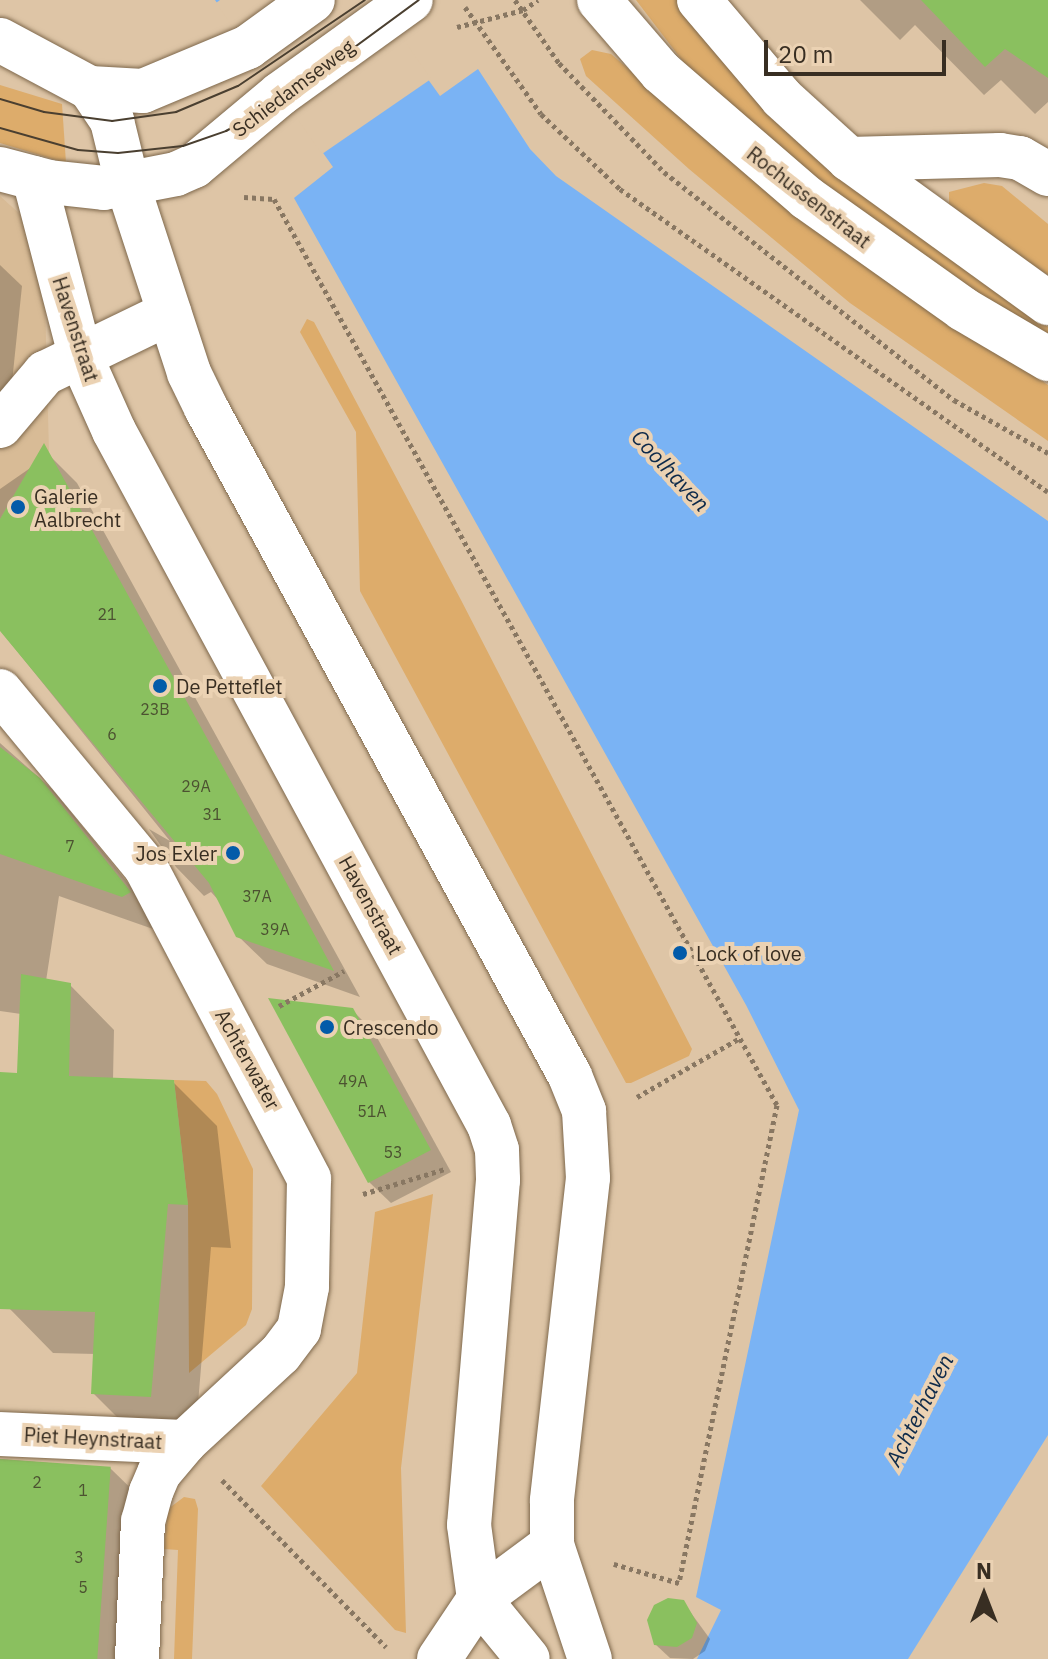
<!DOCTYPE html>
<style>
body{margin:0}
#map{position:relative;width:1048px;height:1659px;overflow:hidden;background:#dec5a6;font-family:"IBM Plex Sans",sans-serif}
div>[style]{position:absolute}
.built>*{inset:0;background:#d8bb96}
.green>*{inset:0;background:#ddac6b}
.water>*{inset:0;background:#7ab3f4}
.pier>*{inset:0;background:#dec5a6}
.shadow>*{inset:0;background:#0003}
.building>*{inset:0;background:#8ac05f;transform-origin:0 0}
.path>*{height:5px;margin-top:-2.5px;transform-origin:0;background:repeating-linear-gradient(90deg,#887762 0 4px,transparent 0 8px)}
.roads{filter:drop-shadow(0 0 2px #7e684c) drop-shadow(0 0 2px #7e684c)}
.pedestrian>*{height:44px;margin:-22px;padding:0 22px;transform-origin:22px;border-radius:22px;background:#fff}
.minor>*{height:44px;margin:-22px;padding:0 22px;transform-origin:22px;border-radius:22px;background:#fff}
.tertiary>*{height:44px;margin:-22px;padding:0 22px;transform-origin:22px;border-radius:22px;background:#fff}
.tram>*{height:2px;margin:-1px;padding:0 1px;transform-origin:1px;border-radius:1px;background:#4a3f30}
.dots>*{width:22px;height:22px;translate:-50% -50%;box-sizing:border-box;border:4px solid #ebd2b3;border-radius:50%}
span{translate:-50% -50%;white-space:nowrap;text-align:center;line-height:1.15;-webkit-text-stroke:8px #ebd2b3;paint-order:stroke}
.number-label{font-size:16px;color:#4c5231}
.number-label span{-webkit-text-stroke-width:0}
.street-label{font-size:20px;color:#382e22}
.poi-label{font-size:20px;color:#382e22}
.left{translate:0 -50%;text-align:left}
.right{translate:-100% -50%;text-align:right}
.water-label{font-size:22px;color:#0d2a4a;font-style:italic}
.north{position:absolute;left:944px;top:1555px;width:80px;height:80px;-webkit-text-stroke:6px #ebd2b3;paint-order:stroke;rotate:0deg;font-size:22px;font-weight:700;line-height:32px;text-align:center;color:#382e22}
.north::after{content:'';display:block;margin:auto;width:28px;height:36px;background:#382e22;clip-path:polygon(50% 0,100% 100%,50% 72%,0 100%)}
.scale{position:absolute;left:764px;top:40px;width:182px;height:36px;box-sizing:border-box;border:4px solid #382e22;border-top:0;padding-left:10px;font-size:24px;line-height:28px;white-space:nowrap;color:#382e22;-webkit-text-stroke:6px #ebd2b3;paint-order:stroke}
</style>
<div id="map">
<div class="built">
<div style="clip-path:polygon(0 196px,21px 215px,45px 302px,49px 452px,32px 465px,0 519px)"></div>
</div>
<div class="green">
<div style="clip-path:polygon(636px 0,688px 0,1009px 301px,1048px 327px,1048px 338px,965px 288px,808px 174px,697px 80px)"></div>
<div style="clip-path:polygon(592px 50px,611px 54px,838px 248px,1048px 385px,1048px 441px,850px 303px,689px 169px,586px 76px,580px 59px)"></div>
<div style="clip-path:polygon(0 85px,62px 104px,66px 163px,0 143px)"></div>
<div style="clip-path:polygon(984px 183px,1002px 186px,1048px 224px,1048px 275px,949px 211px,949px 192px)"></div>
<div style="clip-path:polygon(307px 319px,314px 322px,461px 600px,692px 1049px,689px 1056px,631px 1083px,626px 1083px,360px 591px,356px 432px,300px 332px)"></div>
<div style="clip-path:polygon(174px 1080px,206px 1081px,217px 1094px,253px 1169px,252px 1309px,246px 1325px,189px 1373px,188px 1205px)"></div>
<div style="clip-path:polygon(433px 1194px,401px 1468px,406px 1633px,395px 1630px,261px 1486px,357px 1373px,375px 1212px)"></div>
<div style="clip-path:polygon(184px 1497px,195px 1499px,198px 1509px,192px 1659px,174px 1659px,178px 1550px,164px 1549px,168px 1509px)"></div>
</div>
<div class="water">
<div style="clip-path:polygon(215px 0,371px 0,440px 96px,478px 69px,530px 149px,556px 176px,1048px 521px,1048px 1435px,908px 1659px,697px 1659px,721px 1610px,696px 1597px,799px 1110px,746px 1005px,294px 198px,333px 167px)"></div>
</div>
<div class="pier">
<div style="clip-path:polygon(220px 0,376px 0,431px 79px,322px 154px,216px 3px)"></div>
</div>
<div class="shadow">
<div style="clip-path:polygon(860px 0,1048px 0,1048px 102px,1035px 114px,1001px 80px,984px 95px,915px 25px,900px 40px)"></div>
<div style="clip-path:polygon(0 265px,22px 286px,11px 392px,0 415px)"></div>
<div style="clip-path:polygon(49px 455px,77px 483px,360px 997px,267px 964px,238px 936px,221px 903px,211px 892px,204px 896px,176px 867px,149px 829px,170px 841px,0 630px,0 489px)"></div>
<div style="clip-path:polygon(0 743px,52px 789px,164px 928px,153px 929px,59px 896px,46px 981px,70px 985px,114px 1030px,113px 1080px,173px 1082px,217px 1126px,231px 1248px,211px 1247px,195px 1440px,137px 1437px,93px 1393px,95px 1354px,53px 1353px,9px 1308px,21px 1014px,0 1011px)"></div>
<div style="clip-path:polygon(352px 1010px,374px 1032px,451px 1172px,391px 1203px,369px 1182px)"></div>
<div style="clip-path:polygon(0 1459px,110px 1468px,146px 1503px,145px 1659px,0 1659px)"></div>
<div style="clip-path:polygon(683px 1602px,710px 1639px,705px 1651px,693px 1659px,670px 1658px,655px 1644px)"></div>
</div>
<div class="building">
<div style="clip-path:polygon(921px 0,1048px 0,1048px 78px,1005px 49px,985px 67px)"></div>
<div style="clip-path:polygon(44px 443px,266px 845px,334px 971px,236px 937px,209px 883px,0 631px,0 519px)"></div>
<div style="clip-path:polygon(0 747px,40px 778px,131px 892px,122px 897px,0 854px)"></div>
<div style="clip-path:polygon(21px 974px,71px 983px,69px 1076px,174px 1080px,188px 1205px,168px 1204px,151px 1397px,91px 1394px,95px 1312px,0 1309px,0 1072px,17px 1073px)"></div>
<div style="clip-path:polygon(268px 998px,353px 1008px,431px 1150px,368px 1183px)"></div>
<div style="left:0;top:1459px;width:111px;height:200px;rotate:4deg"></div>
<div style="clip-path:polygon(668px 1598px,684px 1600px,697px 1623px,692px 1638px,677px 1647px,654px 1645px,647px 1620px,654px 1605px)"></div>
</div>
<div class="path">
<div style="left:515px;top:0;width:77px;rotate:55.1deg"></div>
<div style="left:559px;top:63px;width:151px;rotate:46.1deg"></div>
<div style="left:664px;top:172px;width:369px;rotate:38.2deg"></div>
<div style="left:954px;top:400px;width:108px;rotate:29.4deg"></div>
<div style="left:465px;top:7px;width:131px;rotate:54.6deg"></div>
<div style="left:541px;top:114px;width:109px;rotate:43.5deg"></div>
<div style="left:620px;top:189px;width:524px;rotate:35.3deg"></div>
<div style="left:457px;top:27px;width:68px;rotate:-14.4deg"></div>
<div style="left:523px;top:10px;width:18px;rotate:-34deg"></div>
<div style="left:244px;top:197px;width:30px;rotate:4deg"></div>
<div style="left:274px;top:199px;width:1036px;rotate:60.96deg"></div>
<div style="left:777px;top:1105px;width:488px;rotate:101.6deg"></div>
<div style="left:679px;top:1583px;width:68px;rotate:-163.7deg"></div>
<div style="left:279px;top:1006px;width:74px;rotate:-28.3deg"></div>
<div style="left:637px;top:1097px;width:119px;rotate:-29.8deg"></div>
<div style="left:363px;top:1194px;width:86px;rotate:-17deg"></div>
<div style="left:222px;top:1480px;width:234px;rotate:45.5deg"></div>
</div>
<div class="roads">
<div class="pedestrian">
<div style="left:0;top:1434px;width:185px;rotate:2.5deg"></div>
</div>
<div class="minor">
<div style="left:849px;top:159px;width:151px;rotate:-1.5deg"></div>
<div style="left:1000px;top:155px;width:20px;rotate:9deg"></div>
<div style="left:1020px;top:158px;width:32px;rotate:30deg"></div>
<div style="left:34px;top:178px;width:183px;rotate:75.4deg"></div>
<div style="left:80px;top:355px;width:83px;rotate:65.9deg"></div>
<div style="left:114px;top:431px;width:789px;rotate:61.62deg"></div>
<div style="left:489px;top:1125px;width:26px;rotate:72deg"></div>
<div style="left:497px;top:1150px;width:30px;rotate:88deg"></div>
<div style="left:498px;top:1180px;width:346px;rotate:94.8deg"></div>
<div style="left:469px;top:1525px;width:75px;rotate:82.3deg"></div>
<div style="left:479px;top:1599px;width:77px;rotate:50.8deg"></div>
<div style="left:128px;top:186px;width:197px;rotate:71.9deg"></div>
<div style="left:189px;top:373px;width:39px;rotate:64deg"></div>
<div style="left:206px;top:408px;width:761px;rotate:61.41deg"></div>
<div style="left:570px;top:1076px;width:38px;rotate:68deg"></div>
<div style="left:584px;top:1111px;width:67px;rotate:86.6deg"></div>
<div style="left:588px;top:1178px;width:325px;rotate:96.4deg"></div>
<div style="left:552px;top:1501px;width:44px;rotate:90deg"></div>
<div style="left:552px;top:1545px;width:120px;rotate:71.6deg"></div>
<div style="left:0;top:426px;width:70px;rotate:-49.7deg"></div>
<div style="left:45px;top:373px;width:138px;rotate:-25.8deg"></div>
<div style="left:0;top:691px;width:227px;rotate:50.4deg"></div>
<div style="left:145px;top:866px;width:353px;rotate:62.3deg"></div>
<div style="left:309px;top:1179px;width:108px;rotate:91.1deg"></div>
<div style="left:307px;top:1287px;width:43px;rotate:100.8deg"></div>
<div style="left:299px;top:1329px;width:31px;rotate:127deg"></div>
<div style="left:280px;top:1354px;width:129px;rotate:137.2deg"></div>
<div style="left:185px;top:1442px;width:40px;rotate:130deg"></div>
<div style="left:159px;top:1473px;width:21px;rotate:113deg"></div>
<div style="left:151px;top:1492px;width:30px;rotate:105deg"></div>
<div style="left:143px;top:1521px;width:138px;rotate:92.5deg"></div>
<div style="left:439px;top:1659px;width:72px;rotate:-56.3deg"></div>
<div style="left:479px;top:1599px;width:91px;rotate:-36.5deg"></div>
</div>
<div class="tertiary">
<div style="left:599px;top:0;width:95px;rotate:49.3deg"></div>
<div style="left:661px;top:72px;width:193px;rotate:40.8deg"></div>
<div style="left:807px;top:198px;width:191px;rotate:35.4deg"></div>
<div style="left:963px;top:309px;width:99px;rotate:30.5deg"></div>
<div style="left:699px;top:0;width:128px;rotate:49.7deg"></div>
<div style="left:782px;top:98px;width:91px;rotate:42.3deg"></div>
<div style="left:849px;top:159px;width:246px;rotate:35.9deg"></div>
<div style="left:0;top:40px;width:102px;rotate:28.1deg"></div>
<div style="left:90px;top:88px;width:53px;rotate:3.2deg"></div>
<div style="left:143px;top:91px;width:114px;rotate:-22.7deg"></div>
<div style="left:248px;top:47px;width:80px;rotate:-35.9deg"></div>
<div style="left:90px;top:88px;width:40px;rotate:56deg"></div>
<div style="left:112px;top:121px;width:67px;rotate:76.2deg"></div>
<div style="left:0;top:169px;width:51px;rotate:14.9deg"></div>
<div style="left:49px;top:182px;width:55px;rotate:6.2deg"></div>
<div style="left:104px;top:188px;width:73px;rotate:-11deg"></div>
<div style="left:176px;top:174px;width:20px;rotate:-24deg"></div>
<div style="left:194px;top:166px;width:112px;rotate:-39.9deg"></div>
<div style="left:280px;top:94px;width:161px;rotate:-35.7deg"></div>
</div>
</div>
<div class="tram">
<div style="left:0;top:99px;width:46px;rotate:16.5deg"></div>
<div style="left:44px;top:112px;width:69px;rotate:7.5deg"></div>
<div style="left:112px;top:121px;width:65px;rotate:-8deg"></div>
<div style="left:176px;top:112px;width:67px;rotate:-22.8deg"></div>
<div style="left:238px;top:86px;width:153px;rotate:-34.1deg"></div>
<div style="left:0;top:128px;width:81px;rotate:15.8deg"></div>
<div style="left:78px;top:150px;width:40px;rotate:4.3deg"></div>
<div style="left:118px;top:153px;width:65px;rotate:-6.1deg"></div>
<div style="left:183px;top:146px;width:46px;rotate:-19.2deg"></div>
<div style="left:226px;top:131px;width:66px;rotate:-28.9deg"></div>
<div style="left:284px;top:99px;width:167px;rotate:-36.3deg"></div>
</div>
<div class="dots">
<div style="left:18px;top:507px;background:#035ba9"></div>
<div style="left:160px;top:686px;background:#035ba9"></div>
<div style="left:233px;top:853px;background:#035ba9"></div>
<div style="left:680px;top:953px;background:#035ba9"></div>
<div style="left:327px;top:1027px;background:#035ba9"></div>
</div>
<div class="number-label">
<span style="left:107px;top:614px">21</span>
<span style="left:155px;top:709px">23B</span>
<span style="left:112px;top:734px">6</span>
<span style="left:196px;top:786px">29A</span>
<span style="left:212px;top:814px">31</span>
<span style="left:70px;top:846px">7</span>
<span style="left:257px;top:896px">37A</span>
<span style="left:275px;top:929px">39A</span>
<span style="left:353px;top:1081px">49A</span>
<span style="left:372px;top:1111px">51A</span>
<span style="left:393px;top:1152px">53</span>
<span style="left:37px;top:1482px">2</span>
<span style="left:83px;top:1490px">1</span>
<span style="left:79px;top:1557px">3</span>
<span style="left:83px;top:1587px">5</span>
</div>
<div class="street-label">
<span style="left:293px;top:88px;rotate:-37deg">Schiedamseweg</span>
<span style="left:809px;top:197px;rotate:38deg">Rochussenstraat</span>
<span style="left:76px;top:329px;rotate:72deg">Havenstraat</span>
<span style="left:371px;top:905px;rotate:61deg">Havenstraat</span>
<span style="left:248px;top:1059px;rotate:61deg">Achterwater</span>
<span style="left:93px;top:1438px;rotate:3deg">Piet Heynstraat</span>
</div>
<div class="poi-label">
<span class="left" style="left:34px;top:508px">Galerie<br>Aalbrecht</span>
<span class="left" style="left:176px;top:686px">De Petteflet</span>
<span class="right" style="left:217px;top:853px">Jos Exler</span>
<span class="left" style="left:696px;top:953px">Lock of love</span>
<span class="left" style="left:343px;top:1027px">Crescendo</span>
</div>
<div class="water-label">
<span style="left:671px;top:470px;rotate:47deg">Coolhaven</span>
<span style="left:919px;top:1410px;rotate:-63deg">Achterhaven</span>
</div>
<div class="north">N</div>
<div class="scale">20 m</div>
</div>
